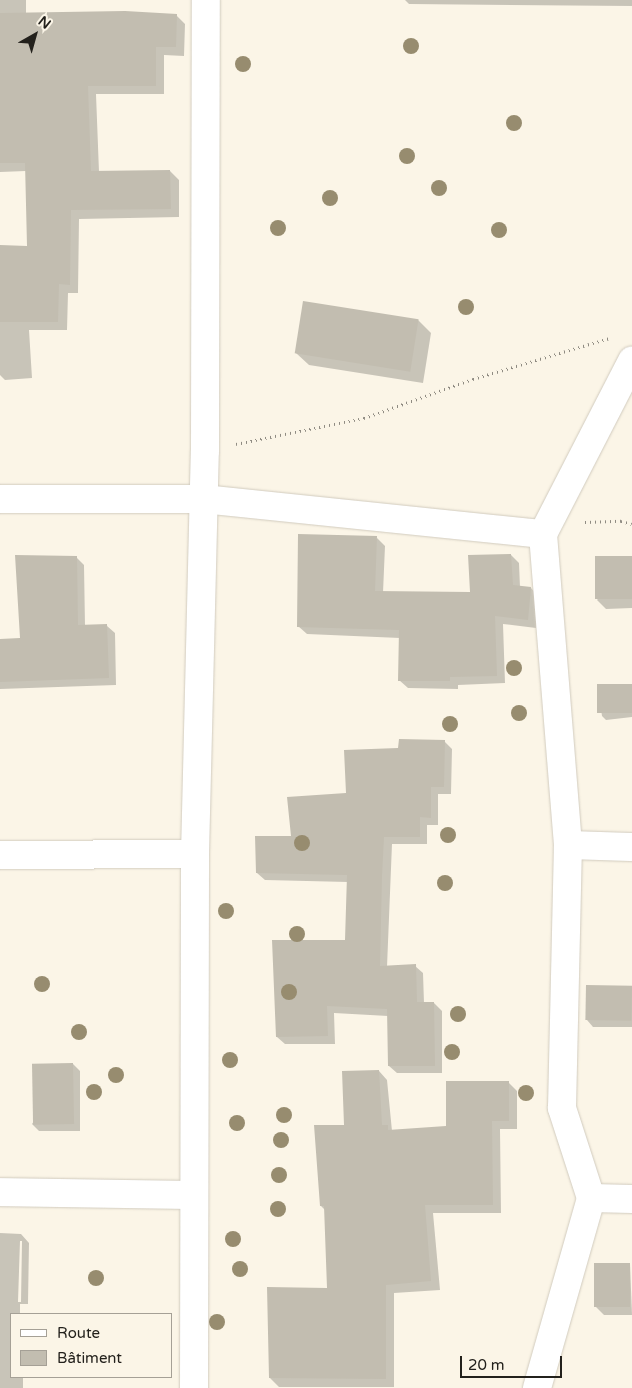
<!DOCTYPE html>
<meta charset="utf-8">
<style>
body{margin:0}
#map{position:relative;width:632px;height:1388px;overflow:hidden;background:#fbf5e7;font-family:"Varela Round",sans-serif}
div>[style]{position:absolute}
.shadow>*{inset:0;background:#0003}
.building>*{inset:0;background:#c2bdb0;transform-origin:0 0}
.path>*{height:3px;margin-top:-1.5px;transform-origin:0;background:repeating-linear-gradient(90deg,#8f8b82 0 1px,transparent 0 5px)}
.roads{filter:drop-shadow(0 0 1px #d1cbbe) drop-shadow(0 0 1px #d1cbbe)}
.minor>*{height:28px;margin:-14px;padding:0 14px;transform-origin:14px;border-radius:14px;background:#fff}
.trees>*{width:16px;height:16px;margin:-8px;border-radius:50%;background:#978c6f}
span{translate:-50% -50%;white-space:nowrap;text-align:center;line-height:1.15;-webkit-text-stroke:5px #fbf5e7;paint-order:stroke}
.legend{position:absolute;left:10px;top:1313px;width:162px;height:65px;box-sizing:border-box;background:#fbf5e7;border:1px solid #a5a096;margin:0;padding:6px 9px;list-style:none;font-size:15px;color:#23211c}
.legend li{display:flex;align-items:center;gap:10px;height:25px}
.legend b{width:25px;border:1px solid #a5a096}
.north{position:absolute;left:10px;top:10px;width:50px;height:50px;-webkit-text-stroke:4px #fbf5e7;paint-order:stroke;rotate:38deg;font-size:14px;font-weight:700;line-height:20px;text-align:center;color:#23211c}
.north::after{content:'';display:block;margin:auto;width:18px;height:22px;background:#23211c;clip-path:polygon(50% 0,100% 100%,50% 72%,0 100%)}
.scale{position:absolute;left:460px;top:1356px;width:102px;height:22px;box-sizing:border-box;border:2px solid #23211c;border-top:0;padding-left:6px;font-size:15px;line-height:18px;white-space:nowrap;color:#23211c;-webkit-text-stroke:4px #fbf5e7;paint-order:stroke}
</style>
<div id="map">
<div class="shadow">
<div style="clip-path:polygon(0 0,26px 0,26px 14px,176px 15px,185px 24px,184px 56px,164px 55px,164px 94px,96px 94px,99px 172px,170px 171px,179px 180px,179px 217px,79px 219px,78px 293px,68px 293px,67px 330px,29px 330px,32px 378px,5px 380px,0 375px,0 247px,28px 247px,26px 171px,0 172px)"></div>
<div style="clip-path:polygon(405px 0,632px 0,632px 6px,409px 4px)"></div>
<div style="clip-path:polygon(418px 320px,431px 333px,423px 383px,309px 365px,296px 353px)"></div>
<div style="clip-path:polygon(377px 538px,385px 546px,383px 593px,471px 593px,511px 555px,519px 563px,520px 587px,531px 588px,539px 597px,536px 628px,503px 624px,505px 683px,458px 685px,458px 689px,408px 688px,399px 680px,400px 638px,307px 634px,298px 626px)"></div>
<div style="clip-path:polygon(76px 557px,84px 565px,85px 626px,107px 626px,115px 633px,116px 685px,0 689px,0 640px,22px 639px)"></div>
<div style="clip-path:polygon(632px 558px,632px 608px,606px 609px,597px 600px)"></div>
<div style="clip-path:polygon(632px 685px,632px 717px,606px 720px,602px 716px,598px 689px)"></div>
<div style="clip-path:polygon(445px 742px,452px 749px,451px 794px,438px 794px,438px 825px,427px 825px,427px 844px,392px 844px,387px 967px,415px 966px,423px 973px,424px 1003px,434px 1003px,442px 1011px,442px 1073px,397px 1073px,389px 1066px,388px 1016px,334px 1013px,335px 1044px,285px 1044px,277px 1037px,347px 941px,348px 882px,265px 880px,257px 873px,292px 837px,400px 749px)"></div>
<div style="clip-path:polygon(632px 987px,632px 1027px,593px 1027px,587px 1020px)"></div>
<div style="clip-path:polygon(73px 1064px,80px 1071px,80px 1131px,39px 1131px,32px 1124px)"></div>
<div style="clip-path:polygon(379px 1071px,387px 1080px,392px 1131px,448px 1128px,509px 1083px,517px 1091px,517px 1129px,500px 1129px,501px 1213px,433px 1213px,440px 1290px,394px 1293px,394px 1387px,279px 1387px,270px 1378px,329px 1290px,325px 1210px,321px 1206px,345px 1126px)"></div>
<div style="clip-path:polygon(evenodd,0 1233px,21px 1234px,29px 1243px,28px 1304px,20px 1304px,20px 1314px,11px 1314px,11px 1377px,23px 1377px,23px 1388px,0 1388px,0 1233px,20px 1241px,22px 1241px,21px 1302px,18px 1302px,20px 1241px)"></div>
<div style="clip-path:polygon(630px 1264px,632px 1315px,604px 1315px,595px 1306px)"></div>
</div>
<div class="building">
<div style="clip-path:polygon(125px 11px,177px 14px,176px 47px,156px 47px,156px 86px,88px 86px,91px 171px,170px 170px,171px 209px,71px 210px,70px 285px,59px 284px,58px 322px,0 322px,0 245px,27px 246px,25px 163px,0 163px,0 13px)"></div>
<div style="left:303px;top:301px;width:117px;height:53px;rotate:9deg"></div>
<div style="clip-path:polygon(298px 534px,377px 536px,375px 591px,470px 592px,468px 555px,511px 554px,513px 585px,531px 587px,528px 620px,495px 616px,497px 676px,450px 677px,450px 681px,398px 681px,399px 630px,297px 627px)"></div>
<div style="clip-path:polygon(15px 555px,77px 556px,78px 625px,107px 624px,109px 678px,0 682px,0 639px,20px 638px)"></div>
<div style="left:632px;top:556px;width:43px;height:37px;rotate:90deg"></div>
<div style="left:632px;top:684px;width:29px;height:35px;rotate:90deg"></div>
<div style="clip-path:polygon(399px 739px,445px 740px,444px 787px,431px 787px,431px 818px,420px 817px,420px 837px,384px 837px,382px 876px,380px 966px,416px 964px,417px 1002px,434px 1002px,435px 1066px,388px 1066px,387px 1009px,327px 1006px,328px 1036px,276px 1037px,272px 940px,345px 940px,347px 875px,256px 873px,255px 836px,291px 836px,287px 797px,346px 793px,344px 750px,398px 748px)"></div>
<div style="left:586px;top:985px;width:46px;height:35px;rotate:1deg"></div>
<div style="left:73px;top:1063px;width:61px;height:41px;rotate:89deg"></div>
<div style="clip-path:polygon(379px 1070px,382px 1125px,388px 1125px,388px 1130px,446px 1126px,446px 1081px,509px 1081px,509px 1121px,492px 1121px,493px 1205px,425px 1205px,431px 1281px,386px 1285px,386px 1379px,269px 1378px,267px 1287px,327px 1288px,324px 1206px,320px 1206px,314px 1125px,344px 1125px,342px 1071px)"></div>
<div style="left:594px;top:1263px;width:36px;height:44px"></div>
</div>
<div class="path">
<div style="left:236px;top:444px;width:131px;rotate:-11.5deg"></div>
<div style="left:364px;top:418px;width:116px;rotate:-19.7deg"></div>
<div style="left:473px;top:379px;width:143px;rotate:-16.7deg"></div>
<div style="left:585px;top:522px;width:36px;rotate:-2deg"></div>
<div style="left:621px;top:521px;width:11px;rotate:15deg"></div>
</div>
<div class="roads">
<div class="minor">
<div style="left:0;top:499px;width:203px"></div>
<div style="left:203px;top:499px;width:342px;rotate:5.9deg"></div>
<div style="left:568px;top:845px;width:64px;rotate:1.8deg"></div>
<div style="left:0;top:855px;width:195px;rotate:-0.3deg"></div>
<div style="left:0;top:1192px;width:193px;rotate:0.9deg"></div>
<div style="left:591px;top:1198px;width:41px;rotate:1.4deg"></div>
<div style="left:194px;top:1388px;width:534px;rotate:-89.89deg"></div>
<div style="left:195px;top:854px;width:403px;rotate:-88.6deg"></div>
<div style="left:205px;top:451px;width:451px;rotate:-89.9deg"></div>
<div style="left:537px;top:1388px;width:198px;rotate:-74.1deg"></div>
<div style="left:591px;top:1198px;width:95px;rotate:-107.9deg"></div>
<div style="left:562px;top:1108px;width:263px;rotate:-88.7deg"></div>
<div style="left:568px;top:845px;width:312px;rotate:-94.6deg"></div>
<div style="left:543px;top:534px;width:195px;rotate:-62.8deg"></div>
</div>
</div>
<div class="trees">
<div style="left:411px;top:46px"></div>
<div style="left:243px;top:64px"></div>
<div style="left:514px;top:123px"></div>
<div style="left:407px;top:156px"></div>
<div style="left:439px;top:188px"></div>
<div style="left:330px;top:198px"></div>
<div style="left:278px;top:228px"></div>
<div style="left:499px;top:230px"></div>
<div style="left:466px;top:307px"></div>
<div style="left:514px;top:668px"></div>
<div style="left:519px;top:713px"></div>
<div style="left:450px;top:724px"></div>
<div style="left:448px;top:835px"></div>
<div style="left:302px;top:843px"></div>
<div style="left:445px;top:883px"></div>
<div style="left:226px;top:911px"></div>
<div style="left:297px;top:934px"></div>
<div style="left:42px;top:984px"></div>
<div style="left:289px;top:992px"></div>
<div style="left:458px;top:1014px"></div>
<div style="left:79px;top:1032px"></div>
<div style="left:452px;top:1052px"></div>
<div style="left:230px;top:1060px"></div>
<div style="left:116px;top:1075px"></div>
<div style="left:94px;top:1092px"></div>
<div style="left:526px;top:1093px"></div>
<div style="left:284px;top:1115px"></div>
<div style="left:237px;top:1123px"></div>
<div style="left:281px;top:1140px"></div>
<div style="left:279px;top:1175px"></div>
<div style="left:278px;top:1209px"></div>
<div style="left:233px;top:1239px"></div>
<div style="left:240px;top:1269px"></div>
<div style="left:96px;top:1278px"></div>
<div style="left:217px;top:1322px"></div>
</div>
<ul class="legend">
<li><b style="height:6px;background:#fff"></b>Route</li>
<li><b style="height:14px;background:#c2bdb0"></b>Bâtiment</li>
</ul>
<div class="north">N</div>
<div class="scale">20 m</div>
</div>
